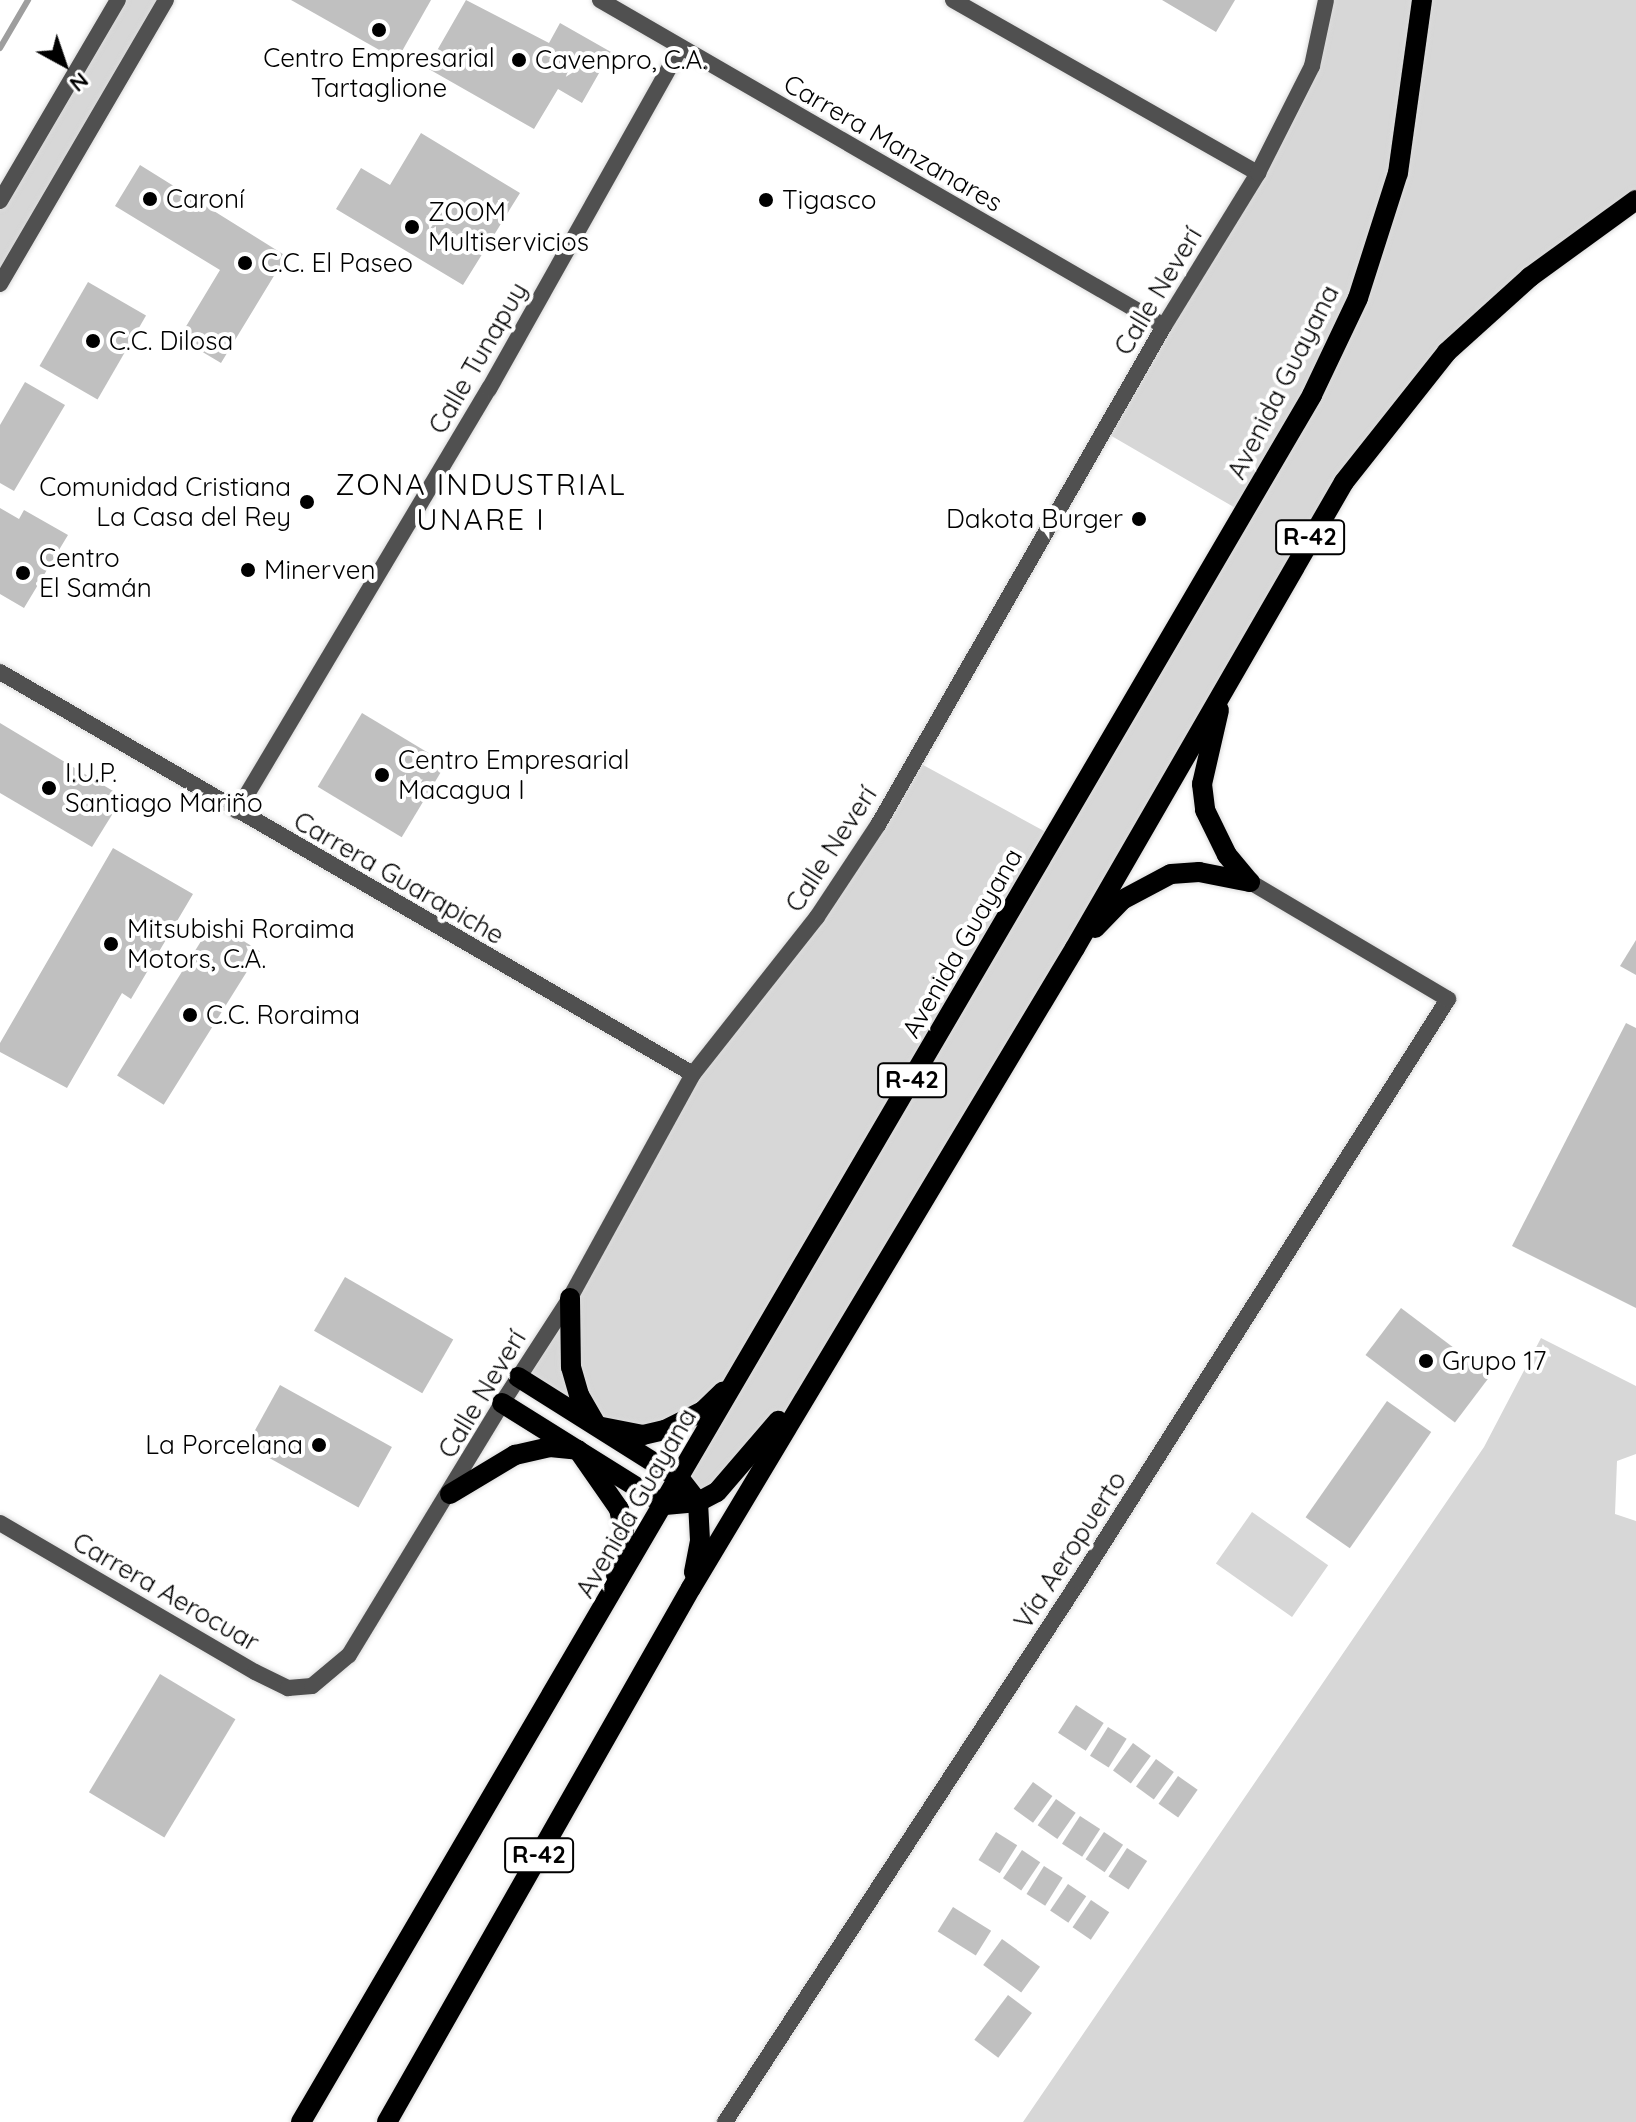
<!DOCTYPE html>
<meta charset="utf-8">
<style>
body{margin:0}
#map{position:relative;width:1636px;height:2122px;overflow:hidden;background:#fff;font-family:Quicksand,sans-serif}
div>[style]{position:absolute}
.green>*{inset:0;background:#d7d7d7;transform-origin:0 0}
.stream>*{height:6px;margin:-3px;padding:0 3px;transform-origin:3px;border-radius:3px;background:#9e9e9e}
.building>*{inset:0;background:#c0c0c0;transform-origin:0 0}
.roads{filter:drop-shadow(0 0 2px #dbdbdb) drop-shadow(0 0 2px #dbdbdb)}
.minor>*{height:16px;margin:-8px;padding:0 8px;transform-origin:8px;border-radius:8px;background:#505050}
.tertiary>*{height:16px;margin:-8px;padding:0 8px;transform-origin:8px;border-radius:8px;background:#505050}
.primary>*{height:20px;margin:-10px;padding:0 10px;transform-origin:10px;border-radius:10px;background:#000}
.dots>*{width:22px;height:22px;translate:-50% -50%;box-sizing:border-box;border:4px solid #fff;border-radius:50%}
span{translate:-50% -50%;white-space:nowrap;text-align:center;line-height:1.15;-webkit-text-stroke:8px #fff;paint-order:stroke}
.shield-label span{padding:2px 6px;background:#fff;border:2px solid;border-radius:6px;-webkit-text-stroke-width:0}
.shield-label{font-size:24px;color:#000;font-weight:700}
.poi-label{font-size:26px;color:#000}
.left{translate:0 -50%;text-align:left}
.right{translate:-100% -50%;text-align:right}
.street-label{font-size:26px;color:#000}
.quarter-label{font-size:30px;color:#000;letter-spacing:2px}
.north{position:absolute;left:24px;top:24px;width:80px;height:80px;-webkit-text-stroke:6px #fff;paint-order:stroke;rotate:140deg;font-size:22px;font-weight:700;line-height:32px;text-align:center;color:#000}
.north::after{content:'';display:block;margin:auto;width:28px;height:36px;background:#000;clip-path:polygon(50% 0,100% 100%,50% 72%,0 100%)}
</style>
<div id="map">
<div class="green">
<div style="clip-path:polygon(118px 0,166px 0,0 284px,0 201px)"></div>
<div style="clip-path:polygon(1325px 0,1636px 0,1636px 200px,1530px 277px,1378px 435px,828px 1357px,748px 1459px,698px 1502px,680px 1479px,703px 1411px,620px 1434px,518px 1377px,692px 1075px,816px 917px,914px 760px,1055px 837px,1244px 513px,1103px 431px,1294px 105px)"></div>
<div style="clip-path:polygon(1541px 1338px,1636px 1386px,1636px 1454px,1617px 1461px,1615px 1514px,1636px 1521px,1636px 2122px,1023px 2122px,1484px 1447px)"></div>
<div style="left:1252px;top:1512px;width:93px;height:63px;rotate:35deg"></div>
</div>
<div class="stream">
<div style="left:0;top:48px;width:56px;rotate:-59.7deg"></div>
</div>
<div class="building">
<div style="clip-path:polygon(291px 0,431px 0,397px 60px)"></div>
<div style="clip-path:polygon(466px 0,549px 43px,560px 23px,611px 52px,582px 103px,558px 89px,534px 129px,427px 68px)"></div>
<div style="clip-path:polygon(1162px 0,1235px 0,1216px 32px)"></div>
<div style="clip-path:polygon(421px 133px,520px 193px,463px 285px,336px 209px,361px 168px,390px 185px)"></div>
<div style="clip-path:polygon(140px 165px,286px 256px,221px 363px,179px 338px,220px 270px,115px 206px)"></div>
<div style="left:88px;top:282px;width:67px;height:97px;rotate:30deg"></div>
<div style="clip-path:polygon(25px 382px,65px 405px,14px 491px,0 483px,0 425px)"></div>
<div style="clip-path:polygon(0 508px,19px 519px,24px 510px,68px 535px,24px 608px,0 594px)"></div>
<div style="left:362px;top:713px;width:98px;height:86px;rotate:31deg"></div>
<div style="clip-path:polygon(0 723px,123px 797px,92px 847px,0 793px)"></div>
<div style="clip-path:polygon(113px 848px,193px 894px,131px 999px,122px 993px,67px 1088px,0 1052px,0 1043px)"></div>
<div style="left:213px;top:922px;width:55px;height:181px;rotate:32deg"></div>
<div style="clip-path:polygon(1636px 940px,1636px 975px,1620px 966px)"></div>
<div style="clip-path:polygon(1626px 1023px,1636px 1028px,1636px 1308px,1512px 1246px)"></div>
<div style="left:345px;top:1277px;width:125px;height:62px;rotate:30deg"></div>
<div style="left:1401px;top:1308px;width:112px;height:59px;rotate:37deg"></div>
<div style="left:280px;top:1385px;width:128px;height:69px;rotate:29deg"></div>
<div style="left:1387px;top:1401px;width:54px;height:142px;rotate:35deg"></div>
<div style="left:160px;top:1674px;width:88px;height:138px;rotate:31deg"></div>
<div style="left:1076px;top:1705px;width:33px;height:33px;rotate:33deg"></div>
<div style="left:1108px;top:1727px;width:22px;height:34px;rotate:32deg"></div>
<div style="left:1133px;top:1743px;width:22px;height:34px;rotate:36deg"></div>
<div style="left:1156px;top:1759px;width:22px;height:34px;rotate:36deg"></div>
<div style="left:1178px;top:1776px;width:24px;height:34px;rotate:35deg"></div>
<div style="left:1033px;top:1782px;width:24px;height:33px;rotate:36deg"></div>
<div style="left:1056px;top:1799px;width:24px;height:32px;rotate:35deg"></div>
<div style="left:1080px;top:1816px;width:24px;height:33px;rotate:33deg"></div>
<div style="left:996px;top:1832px;width:25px;height:33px;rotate:32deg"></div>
<div style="left:1104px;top:1832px;width:23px;height:33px;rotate:34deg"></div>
<div style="left:1127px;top:1848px;width:24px;height:34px;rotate:33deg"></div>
<div style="left:1022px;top:1850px;width:22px;height:34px;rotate:34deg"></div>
<div style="left:1044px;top:1866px;width:22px;height:33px;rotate:32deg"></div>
<div style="left:1068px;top:1884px;width:22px;height:32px;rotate:34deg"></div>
<div style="left:1091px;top:1900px;width:22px;height:33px;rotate:34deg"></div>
<div style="left:953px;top:1907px;width:45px;height:29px;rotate:32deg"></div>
<div style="left:1002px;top:1939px;width:47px;height:32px;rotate:36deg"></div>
<div style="left:1008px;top:1995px;width:30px;height:56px;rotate:37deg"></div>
</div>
<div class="roads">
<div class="minor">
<div style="left:600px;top:0;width:651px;rotate:30.03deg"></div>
<div style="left:953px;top:0;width:351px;rotate:29.6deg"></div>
<div style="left:237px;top:811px;width:492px;rotate:-59.2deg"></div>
<div style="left:489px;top:389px;width:391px;rotate:-60.7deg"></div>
<div style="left:693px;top:1074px;width:200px;rotate:-51.7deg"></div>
<div style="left:817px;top:917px;width:110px;rotate:-56.5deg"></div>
<div style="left:878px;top:825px;width:575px;rotate:-60.18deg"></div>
<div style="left:1164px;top:326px;width:180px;rotate:-58.4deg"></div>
<div style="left:1258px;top:173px;width:120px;rotate:-63.2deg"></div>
<div style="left:1312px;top:66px;width:67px;rotate:-78deg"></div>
<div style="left:0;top:1523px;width:295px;rotate:30.3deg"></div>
<div style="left:255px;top:1672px;width:37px;rotate:26deg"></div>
<div style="left:288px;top:1688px;width:24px;rotate:-5deg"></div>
<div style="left:312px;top:1686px;width:48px;rotate:-40deg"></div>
<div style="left:349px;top:1655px;width:295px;rotate:-58.7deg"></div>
<div style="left:725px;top:2122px;width:647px;rotate:-56.8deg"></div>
<div style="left:1079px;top:1581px;width:689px;rotate:-57.62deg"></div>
<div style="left:1448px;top:999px;width:230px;rotate:-149.4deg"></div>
</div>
<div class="tertiary">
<div style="left:0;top:201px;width:233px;rotate:-59.6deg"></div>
<div style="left:0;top:284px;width:329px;rotate:-59.7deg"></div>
<div style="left:0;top:672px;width:801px;rotate:30.12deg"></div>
<div style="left:693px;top:1074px;width:256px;rotate:118.8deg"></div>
<div style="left:570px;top:1298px;width:125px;rotate:122.9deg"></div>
</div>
<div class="primary">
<div style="left:1219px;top:710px;width:76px;rotate:102.9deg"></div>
<div style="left:1202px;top:784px;width:26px;rotate:83deg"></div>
<div style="left:1205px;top:810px;width:50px;rotate:63.9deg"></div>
<div style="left:1227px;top:855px;width:35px;rotate:50deg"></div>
<div style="left:1095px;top:928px;width:39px;rotate:-46deg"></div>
<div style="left:1122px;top:900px;width:55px;rotate:-28deg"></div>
<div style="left:1171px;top:874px;width:28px;rotate:-4deg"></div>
<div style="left:1199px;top:872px;width:52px;rotate:11.1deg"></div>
<div style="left:570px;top:1298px;width:69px;rotate:89.2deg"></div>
<div style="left:571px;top:1367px;width:29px;rotate:74deg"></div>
<div style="left:579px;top:1395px;width:36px;rotate:60deg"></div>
<div style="left:597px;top:1426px;width:47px;rotate:11.1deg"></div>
<div style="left:643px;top:1435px;width:23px;rotate:-13deg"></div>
<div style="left:665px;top:1430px;width:42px;rotate:-26.6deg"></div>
<div style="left:703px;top:1411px;width:28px;rotate:-44deg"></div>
<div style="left:518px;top:1377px;width:191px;rotate:32.2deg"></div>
<div style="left:680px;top:1479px;width:29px;rotate:52deg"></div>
<div style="left:698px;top:1502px;width:39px;rotate:87deg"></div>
<div style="left:700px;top:1541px;width:32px;rotate:101deg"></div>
<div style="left:502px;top:1403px;width:192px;rotate:32deg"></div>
<div style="left:665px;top:1505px;width:33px;rotate:-5deg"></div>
<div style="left:698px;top:1502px;width:21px;rotate:-28deg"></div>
<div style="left:717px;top:1492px;width:94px;rotate:-49.3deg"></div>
<div style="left:450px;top:1494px;width:76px;rotate:-31deg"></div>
<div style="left:515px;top:1455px;width:36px;rotate:-13deg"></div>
<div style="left:550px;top:1447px;width:28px;rotate:6deg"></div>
<div style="left:578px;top:1450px;width:72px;rotate:55.2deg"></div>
<div style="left:619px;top:1509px;width:24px;rotate:78deg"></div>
<div style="left:624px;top:1532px;width:44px;rotate:100.5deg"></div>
<div style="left:301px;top:2122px;width:2001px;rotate:-59.65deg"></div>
<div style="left:1312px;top:395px;width:107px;rotate:-64.6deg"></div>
<div style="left:1358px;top:298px;width:131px;rotate:-72.3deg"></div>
<div style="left:1398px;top:173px;width:175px;rotate:-82.1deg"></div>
<div style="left:387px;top:2122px;width:614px;rotate:-60.35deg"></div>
<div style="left:691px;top:1588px;width:746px;rotate:-59.04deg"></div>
<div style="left:1075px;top:948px;width:538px;rotate:-60deg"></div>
<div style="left:1344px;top:482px;width:166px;rotate:-51.6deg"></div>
<div style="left:1447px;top:352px;width:112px;rotate:-42.1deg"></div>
<div style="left:1530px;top:277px;width:131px;rotate:-36deg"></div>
</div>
</div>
<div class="dots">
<div style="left:379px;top:30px;background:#000"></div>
<div style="left:519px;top:60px;background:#000"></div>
<div style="left:150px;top:199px;background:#000"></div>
<div style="left:766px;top:200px;background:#000"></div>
<div style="left:412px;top:227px;background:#000"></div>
<div style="left:245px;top:263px;background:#000"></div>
<div style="left:93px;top:341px;background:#000"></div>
<div style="left:307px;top:502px;background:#000"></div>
<div style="left:1139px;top:519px;background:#000"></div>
<div style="left:248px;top:570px;background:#000"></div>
<div style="left:23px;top:573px;background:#000"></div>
<div style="left:382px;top:775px;background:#000"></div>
<div style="left:49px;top:788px;background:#000"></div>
<div style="left:111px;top:944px;background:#000"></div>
<div style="left:190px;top:1015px;background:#000"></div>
<div style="left:1426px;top:1361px;background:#000"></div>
<div style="left:319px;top:1445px;background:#000"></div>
</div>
<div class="shield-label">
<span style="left:1310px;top:537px">R-42</span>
<span style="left:912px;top:1080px">R-42</span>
<span style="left:539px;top:1855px">R-42</span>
</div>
<div class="poi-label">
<span style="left:379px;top:73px">Centro Empresarial<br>Tartaglione</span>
<span class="left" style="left:535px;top:60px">Cavenpro, C.A.</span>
<span class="left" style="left:166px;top:199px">Caroní</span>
<span class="left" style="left:782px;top:200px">Tigasco</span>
<span class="left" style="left:428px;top:227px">ZOOM<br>Multiservicios</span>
<span class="left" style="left:261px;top:263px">C.C. El Paseo</span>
<span class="left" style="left:109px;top:341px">C.C. Dilosa</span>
<span class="right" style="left:291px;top:502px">Comunidad Cristiana<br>La Casa del Rey</span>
<span class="right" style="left:1123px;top:519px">Dakota Burger</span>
<span class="left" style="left:39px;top:573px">Centro<br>El Samán</span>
<span class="left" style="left:264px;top:570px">Minerven</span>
<span class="left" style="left:398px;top:775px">Centro Empresarial<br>Macagua I</span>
<span class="left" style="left:65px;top:788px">I.U.P.<br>Santiago Mariño</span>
<span class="left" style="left:127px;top:944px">Mitsubishi Roraima<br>Motors, C.A.</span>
<span class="left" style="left:206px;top:1015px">C.C. Roraima</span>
<span class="left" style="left:1442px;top:1361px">Grupo 17</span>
<span class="right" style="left:303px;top:1445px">La Porcelana</span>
</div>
<div class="street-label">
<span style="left:893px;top:143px;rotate:30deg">Carrera Manzanares</span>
<span style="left:1158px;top:291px;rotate:-59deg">Calle Neverí</span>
<span style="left:478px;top:358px;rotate:-60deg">Calle Tunapuy</span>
<span style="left:1283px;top:382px;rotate:-63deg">Avenida Guayana</span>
<span style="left:831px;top:849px;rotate:-57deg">Calle Neverí</span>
<span style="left:399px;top:878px;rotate:30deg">Carrera Guarapiche</span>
<span style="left:962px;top:943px;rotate:-60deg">Avenida Guayana</span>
<span style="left:482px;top:1394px;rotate:-59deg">Calle Neverí</span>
<span style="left:636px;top:1503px;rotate:-60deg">Avenida Guayana</span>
<span style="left:1070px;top:1550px;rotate:-57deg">Vía Aeropuerto</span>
<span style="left:166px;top:1592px;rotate:30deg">Carrera Aerocuar</span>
</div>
<div class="quarter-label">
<span style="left:481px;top:501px">ZONA INDUSTRIAL<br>UNARE I</span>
</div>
<div class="north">N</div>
</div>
